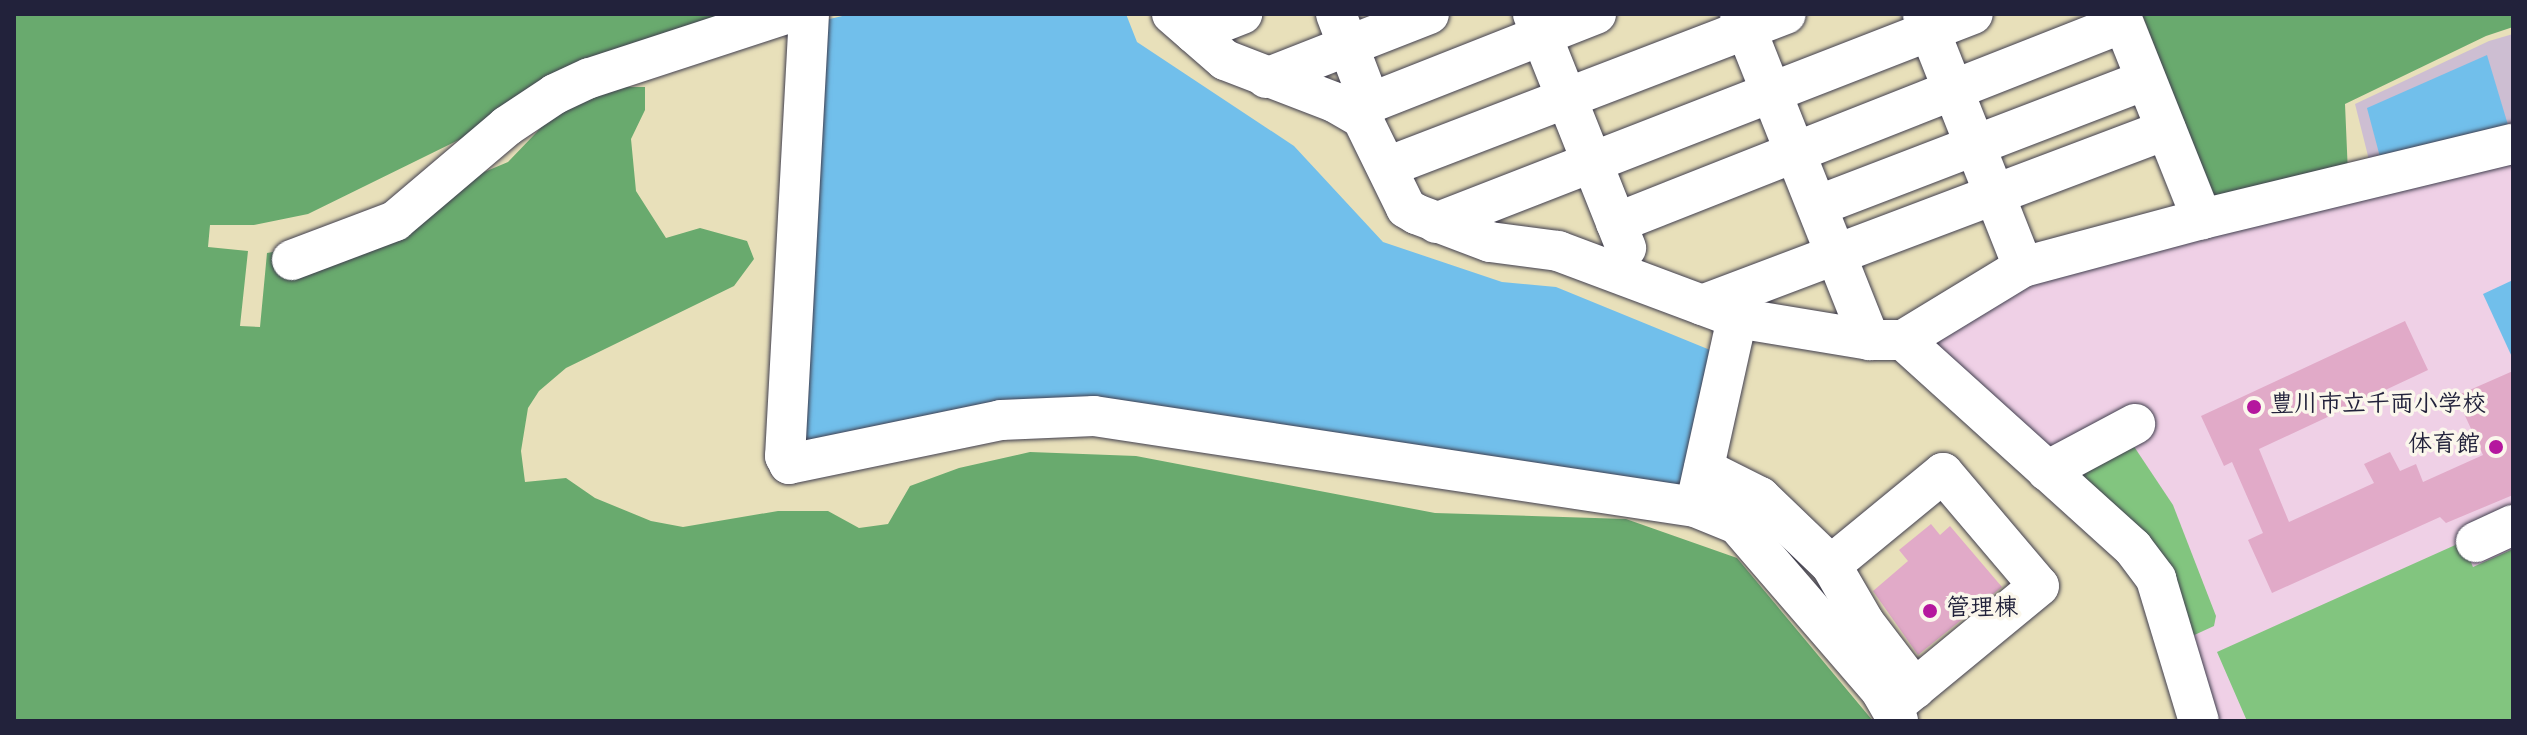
<!DOCTYPE html>
<meta charset="utf-8">
<style>
body{margin:0}
#map{position:relative;width:2527px;height:735px;overflow:hidden;background:#e8e0ba;font-family:"Gochi Hand","Klee One",sans-serif}
div>[style]{position:absolute}
.built>*{inset:0;background:#efd0e6}
.industrial>*{inset:0;background:#cdbed2}
.green>*{inset:0;background:#82c57f}
.forest>*{inset:0;background:#69aa6e}
.water>*{inset:0;background:#71bfeb}
.building>*{inset:0;background:#e1aac8}
.roads{filter:drop-shadow(0 0 2px #403e4e) drop-shadow(0 0 2px #403e4e)}
.minor>*{height:40px;margin:-20px;padding:0 20px;transform-origin:20px;border-radius:20px;background:#fff}
.dots>*{width:22px;height:22px;translate:-50% -50%;box-sizing:border-box;border:4px solid #fbf7ec;border-radius:50%}
span{translate:-50% -50%;white-space:nowrap;text-align:center;line-height:1.15;-webkit-text-stroke:7px #fbf7ec;paint-order:stroke}
.poi-label{font-size:24px;color:#22223b;font-weight:700}
.left{translate:0 -50%;text-align:left}
.right{translate:-100% -50%;text-align:right}
.frame{position:absolute;inset:0;border:16px solid #22223b;pointer-events:none}
</style>
<div id="map">
<div class="built">
<div style="clip-path:polygon(2513px 161px,2513px 721px,2211px 721px,2167px 573px,1933px 351px,1934px 337px,2025px 283px)"></div>
</div>
<div class="industrial">
<div style="clip-path:polygon(2513px 34px,2513px 130px,2371px 168px,2355px 104px,2489px 41px)"></div>
</div>
<div class="green">
<div style="clip-path:polygon(2133px 445px,2173px 505px,2216px 616px,2214px 626px,2190px 637px,2078px 474px)"></div>
<div style="clip-path:polygon(2462px 542px,2473px 567px,2513px 549px,2513px 721px,2247px 721px,2217px 652px)"></div>
</div>
<div class="forest">
<div style="clip-path:polygon(14px 14px,742px 14px,479px 130px,308px 214px,254px 225px,210px 225px,208px 247px,248px 251px,240px 326px,260px 327px,267px 253px,309px 246px,508px 162px,558px 110px,593px 87px,645px 87px,645px 110px,631px 139px,636px 191px,666px 238px,700px 228px,747px 241px,754px 259px,734px 286px,566px 368px,539px 391px,528px 408px,521px 451px,525px 482px,566px 478px,595px 498px,651px 521px,683px 527px,778px 511px,828px 511px,859px 528px,888px 524px,910px 486px,959px 468px,1030px 452px,1136px 456px,1435px 513px,1626px 519px,1737px 558px,1873px 721px,14px 721px)"></div>
<div style="clip-path:polygon(2142px 14px,2513px 14px,2513px 27px,2486px 36px,2345px 104px,2348px 174px,2216px 205px)"></div>
</div>
<div class="water">
<div style="clip-path:polygon(851px 14px,1126px 14px,1137px 42px,1294px 146px,1383px 242px,1502px 282px,1556px 287px,1715px 352px,1679px 500px,1118px 408px,796px 455px,821px 21px)"></div>
<div style="clip-path:polygon(2487px 55px,2508px 125px,2380px 157px,2367px 108px)"></div>
<div style="clip-path:polygon(2513px 280px,2513px 356px,2512px 357px,2483px 294px)"></div>
</div>
<div class="building">
<div style="clip-path:polygon(2405px 321px,2428px 370px,2259px 449px,2289px 522px,2374px 483px,2364px 464px,2390px 452px,2400px 471px,2416px 464px,2423px 482px,2483px 455px,2456px 396px,2513px 371px,2513px 495px,2446px 523px,2440px 517px,2272px 593px,2248px 540px,2263px 533px,2232px 462px,2224px 466px,2201px 416px)"></div>
<div style="clip-path:polygon(1931px 524px,1940px 535px,1950px 526px,2002px 587px,1918px 655px,1873px 591px,1908px 561px,1899px 550px)"></div>
</div>
<div class="roads">
<div class="minor">
<div style="left:809px;top:14px;width:443px;rotate:93.1deg"></div>
<div style="left:785px;top:456px;width:9px;rotate:63deg"></div>
<div style="left:789px;top:464px;width:217px;rotate:-11.7deg"></div>
<div style="left:1001px;top:420px;width:93px;rotate:-2.5deg"></div>
<div style="left:1094px;top:416px;width:608px;rotate:8.61deg"></div>
<div style="left:1695px;top:507px;width:45px;rotate:22deg"></div>
<div style="left:1737px;top:524px;width:221px;rotate:49.2deg"></div>
<div style="left:1881px;top:691px;width:34px;rotate:60deg"></div>
<div style="left:1172px;top:14px;width:70px;rotate:41deg"></div>
<div style="left:1225px;top:60px;width:117px;rotate:21.1deg"></div>
<div style="left:1334px;top:102px;width:32px;rotate:30deg"></div>
<div style="left:1362px;top:118px;width:100px;rotate:63.9deg"></div>
<div style="left:1406px;top:208px;width:12px;rotate:31deg"></div>
<div style="left:1416px;top:214px;width:79px;rotate:20.7deg"></div>
<div style="left:1490px;top:242px;width:69px;rotate:7.5deg"></div>
<div style="left:1558px;top:251px;width:191px;rotate:20.5deg"></div>
<div style="left:1737px;top:318px;width:135px;rotate:9.4deg"></div>
<div style="left:1870px;top:340px;width:33px"></div>
<div style="left:1903px;top:340px;width:140px;rotate:-31.3deg"></div>
<div style="left:2023px;top:267px;width:185px;rotate:-15deg"></div>
<div style="left:2202px;top:219px;width:320px;rotate:-13.6deg"></div>
<div style="left:1336px;top:14px;width:95px;rotate:69.1deg"></div>
<div style="left:1370px;top:103px;width:17px;rotate:118deg"></div>
<div style="left:1533px;top:14px;width:252px;rotate:68.3deg"></div>
<div style="left:1740px;top:14px;width:351px;rotate:68.3deg"></div>
<div style="left:1923px;top:14px;width:272px;rotate:68.4deg"></div>
<div style="left:2120px;top:14px;width:221px;rotate:68.2deg"></div>
<div style="left:1194px;top:33px;width:52px;rotate:-21.6deg"></div>
<div style="left:1266px;top:78px;width:175px;rotate:-21.4deg"></div>
<div style="left:1370px;top:103px;width:243px;rotate:-21.5deg"></div>
<div style="left:1387px;top:167px;width:427px;rotate:-21deg"></div>
<div style="left:1817px;top:206px;width:352px;rotate:-21deg"></div>
<div style="left:1436px;top:223px;width:576px;rotate:-21.27deg"></div>
<div style="left:1616px;top:223px;width:545px;rotate:-21.53deg"></div>
<div style="left:292px;top:260px;width:110px;rotate:-20.7deg"></div>
<div style="left:395px;top:221px;width:147px;rotate:-40.3deg"></div>
<div style="left:507px;top:126px;width:58px;rotate:-33.7deg"></div>
<div style="left:555px;top:94px;width:38px;rotate:-25deg"></div>
<div style="left:590px;top:78px;width:206px;rotate:-18.1deg"></div>
<div style="left:1702px;top:305px;width:496px;rotate:-20.7deg"></div>
<div style="left:1903px;top:340px;width:310px;rotate:42.1deg"></div>
<div style="left:2133px;top:548px;width:39px;rotate:53deg"></div>
<div style="left:2156px;top:579px;width:148px;rotate:73.2deg"></div>
<div style="left:1704px;top:469px;width:63px;rotate:26.6deg"></div>
<div style="left:1760px;top:497px;width:98px;rotate:43.8deg"></div>
<div style="left:1831px;top:565px;width:66px;rotate:59.9deg"></div>
<div style="left:1864px;top:622px;width:84px;rotate:52.7deg"></div>
<div style="left:2047px;top:471px;width:100px;rotate:-28.1deg"></div>
<div style="left:1698px;top:494px;width:180px;rotate:-77.5deg"></div>
<div style="left:2476px;top:542px;width:41px;rotate:-24.7deg"></div>
<div style="left:1831px;top:565px;width:145px;rotate:-39.4deg"></div>
<div style="left:1943px;top:473px;width:148px;rotate:49.7deg"></div>
<div style="left:2039px;top:586px;width:190px;rotate:140.5deg"></div>
</div>
</div>
<div class="dots">
<div style="left:2254px;top:407px;background:#b5179e"></div>
<div style="left:2496px;top:447px;background:#b5179e"></div>
<div style="left:1930px;top:611px;background:#b5179e"></div>
</div>
<div class="poi-label">
<span class="left" style="left:2270px;top:407px">豊川市立千両小学校</span>
<span class="right" style="left:2480px;top:447px">体育館</span>
<span class="left" style="left:1946px;top:611px">管理棟</span>
</div>
<div class="frame"></div>
</div>
